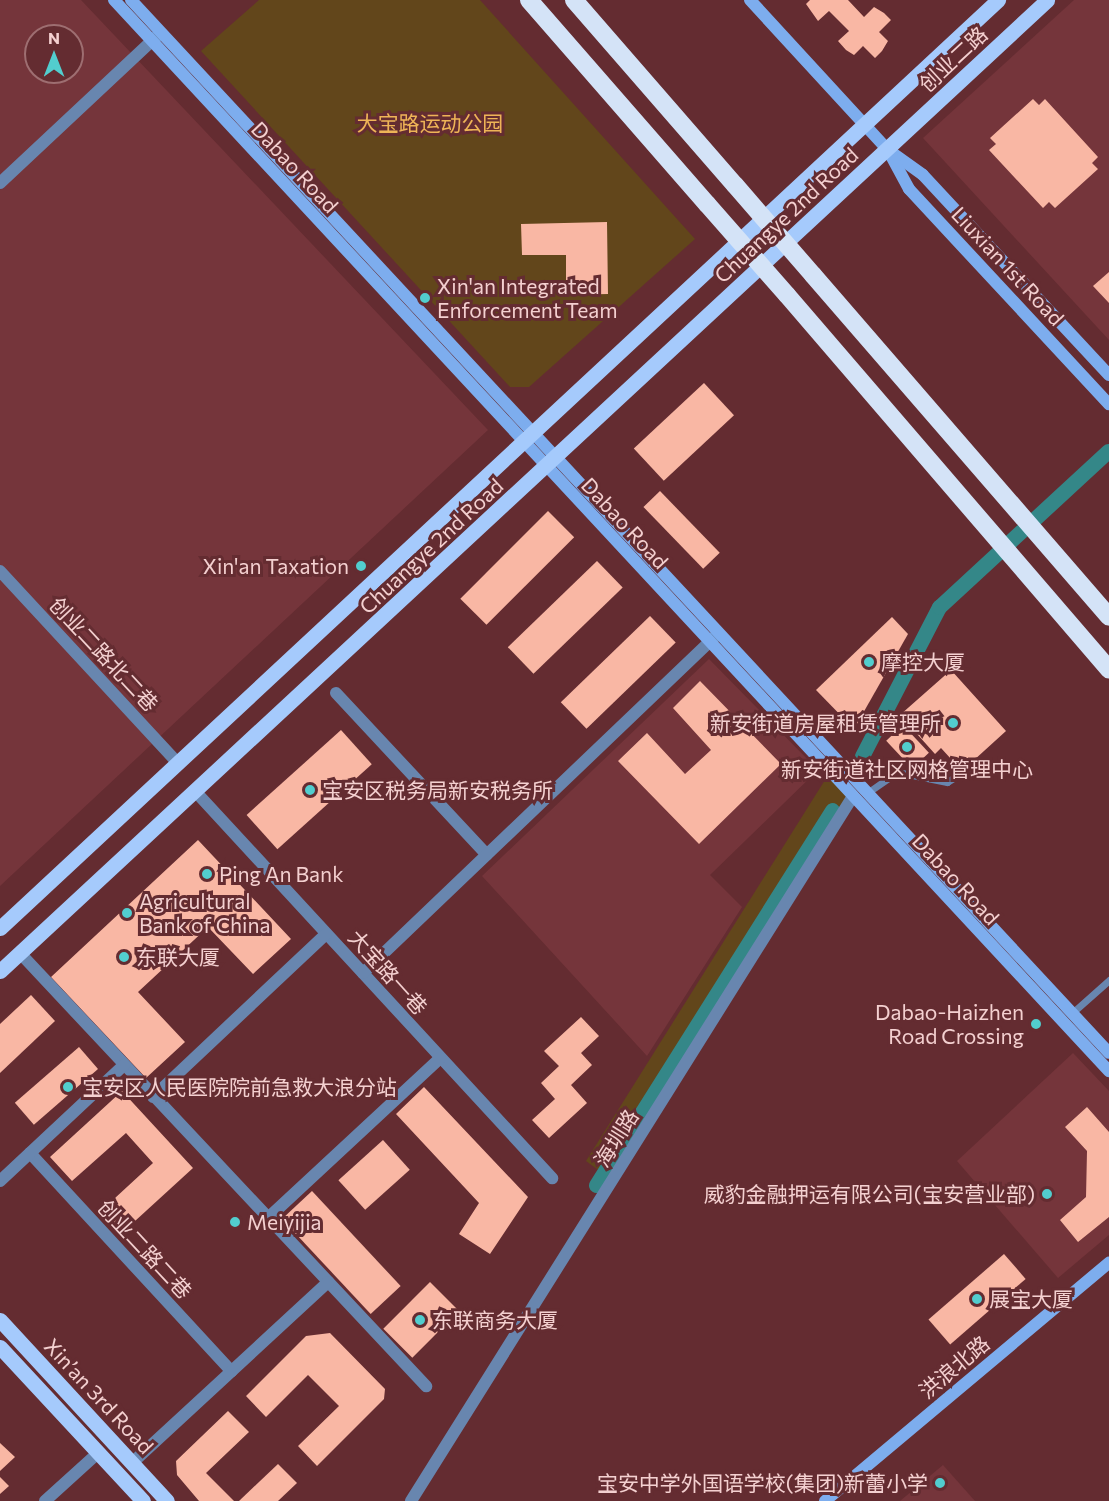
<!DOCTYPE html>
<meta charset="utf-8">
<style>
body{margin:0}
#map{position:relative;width:1109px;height:1501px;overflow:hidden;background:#642c31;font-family:Commissioner,"Noto Sans SC",sans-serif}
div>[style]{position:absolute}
.built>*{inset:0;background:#75353b}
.green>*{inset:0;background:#62461b}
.canal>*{height:15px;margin:-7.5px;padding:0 7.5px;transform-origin:7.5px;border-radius:7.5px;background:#348788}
.building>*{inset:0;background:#f9b7a4;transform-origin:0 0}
.service>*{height:7px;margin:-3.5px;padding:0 3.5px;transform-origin:3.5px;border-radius:3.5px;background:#6886af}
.minor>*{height:12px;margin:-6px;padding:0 6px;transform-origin:6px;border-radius:6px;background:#6886af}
.tertiary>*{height:12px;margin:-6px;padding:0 6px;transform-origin:6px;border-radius:6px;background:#6886af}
.secondary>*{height:12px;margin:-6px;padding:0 6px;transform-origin:6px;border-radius:6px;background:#7dadee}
.primary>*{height:15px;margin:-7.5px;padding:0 7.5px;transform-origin:7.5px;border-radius:7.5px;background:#a5cafc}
.motorway>*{height:18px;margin:-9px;padding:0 9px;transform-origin:9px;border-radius:9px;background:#d4e3f7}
.motorway-bridge>*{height:18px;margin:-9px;padding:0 9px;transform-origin:9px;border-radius:9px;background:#d4e3f7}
.dots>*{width:16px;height:16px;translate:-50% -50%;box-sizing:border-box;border:3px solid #642c31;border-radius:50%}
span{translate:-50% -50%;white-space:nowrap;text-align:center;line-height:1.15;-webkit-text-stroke:6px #642c31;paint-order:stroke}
.street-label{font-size:21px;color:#f4d0d0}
.park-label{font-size:21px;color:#eeb457}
.poi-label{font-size:21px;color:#f4d0d0}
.left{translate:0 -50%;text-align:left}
.right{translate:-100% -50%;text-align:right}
.north{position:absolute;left:24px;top:24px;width:60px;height:60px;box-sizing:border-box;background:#642c31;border:2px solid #9e6e71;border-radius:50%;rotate:0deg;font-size:16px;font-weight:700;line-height:24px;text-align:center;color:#f4d0d0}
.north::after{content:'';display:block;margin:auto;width:21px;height:27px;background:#52cdce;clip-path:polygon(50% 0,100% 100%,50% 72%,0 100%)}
</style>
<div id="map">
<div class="built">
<div style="clip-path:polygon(evenodd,0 0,81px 0,488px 430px,0 886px,0 0,36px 36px,72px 36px,72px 72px,36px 72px,36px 36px)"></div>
<div style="clip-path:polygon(1074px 0,1109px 0,1109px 340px,923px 138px)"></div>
<div style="clip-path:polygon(709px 659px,818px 770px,710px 875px,742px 907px,647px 1056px,482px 876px)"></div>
<div style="clip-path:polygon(1073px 1053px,1109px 1091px,1109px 1235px,1058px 1278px,957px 1161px)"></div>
<div style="clip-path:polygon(943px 1465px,975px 1501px,900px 1501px)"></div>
</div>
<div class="green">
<div style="clip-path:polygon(259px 0,480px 0,695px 239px,529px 387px,510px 387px,201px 51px)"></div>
<div style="clip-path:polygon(830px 772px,853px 796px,616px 1183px,586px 1161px)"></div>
</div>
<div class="canal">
<div style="left:862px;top:756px;width:168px;rotate:-62.7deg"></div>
<div style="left:939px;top:607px;width:230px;rotate:-42.7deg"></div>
<div style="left:596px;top:1185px;width:443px;rotate:-57.8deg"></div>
</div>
<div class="building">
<div style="clip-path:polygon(810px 0,848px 0,864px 17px,874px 7px,884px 13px,891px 20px,879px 32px,888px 41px,882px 51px,875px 58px,863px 46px,854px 55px,846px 50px,838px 41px,849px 31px,829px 11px,818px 21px,806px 4px)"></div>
<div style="clip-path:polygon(1033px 99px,1039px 105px,1045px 99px,1098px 157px,1092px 163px,1098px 169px,1055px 208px,1049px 202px,1043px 208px,989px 150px,996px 144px,990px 138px)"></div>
<div style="clip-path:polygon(607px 222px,608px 294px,566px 295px,566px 255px,522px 255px,521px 224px)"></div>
<div style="clip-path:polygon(1109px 272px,1109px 303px,1093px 286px)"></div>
<div style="left:704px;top:383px;width:44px;height:96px;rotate:47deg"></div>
<div style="left:660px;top:491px;width:86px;height:23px;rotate:46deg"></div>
<div style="left:548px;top:511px;width:37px;height:124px;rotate:45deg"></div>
<div style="left:597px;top:561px;width:37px;height:124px;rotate:46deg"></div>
<div style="left:650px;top:616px;width:37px;height:124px;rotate:46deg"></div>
<div style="clip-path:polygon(892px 617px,908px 634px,854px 729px,816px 690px)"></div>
<div style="clip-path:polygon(951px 670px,1006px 731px,962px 771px,941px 748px,935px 754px,900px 715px)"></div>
<div style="clip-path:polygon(700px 681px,781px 764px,699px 844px,618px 761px,647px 733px,685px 774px,711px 750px,673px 708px)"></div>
<div style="left:903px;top:725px;width:38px;height:23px;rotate:47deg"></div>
<div style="left:341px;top:730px;width:46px;height:127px;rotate:48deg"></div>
<div style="clip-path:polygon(198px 840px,291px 939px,253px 974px,208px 927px,138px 992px,185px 1042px,146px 1078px,51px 977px)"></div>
<div style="clip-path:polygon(31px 995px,55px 1021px,0 1073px,0 1024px)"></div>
<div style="clip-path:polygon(581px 1017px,599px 1036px,581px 1053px,592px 1065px,571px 1085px,587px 1103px,549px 1138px,532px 1120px,555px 1099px,541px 1083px,559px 1066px,544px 1051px)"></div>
<div style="left:79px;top:1047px;width:29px;height:85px;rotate:49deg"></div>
<div style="clip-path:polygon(424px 1087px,528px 1197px,490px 1254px,459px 1234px,479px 1203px,396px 1114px)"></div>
<div style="clip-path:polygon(122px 1091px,193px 1168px,123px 1232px,102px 1210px,153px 1163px,126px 1133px,72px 1181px,50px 1157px)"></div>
<div style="clip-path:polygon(1087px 1107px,1109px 1132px,1109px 1217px,1078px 1242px,1060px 1220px,1086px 1197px,1087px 1151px,1065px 1127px)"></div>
<div style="left:383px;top:1140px;width:40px;height:60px;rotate:48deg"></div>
<div style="left:312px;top:1191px;width:130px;height:41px;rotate:47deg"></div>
<div style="left:1004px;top:1254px;width:33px;height:100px;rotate:49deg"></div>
<div style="left:430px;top:1282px;width:41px;height:66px;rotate:45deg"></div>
<div style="clip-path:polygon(330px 1333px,385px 1389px,384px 1399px,317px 1466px,298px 1446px,339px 1406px,308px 1375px,266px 1417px,246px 1396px,306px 1336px)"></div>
<div style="clip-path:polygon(228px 1411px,249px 1432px,206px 1473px,234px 1501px,199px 1501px,177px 1475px,176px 1461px)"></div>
<div style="clip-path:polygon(0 1443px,15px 1457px,0 1471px)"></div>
<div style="clip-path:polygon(278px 1464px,297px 1483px,278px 1501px,239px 1501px)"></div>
<div style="clip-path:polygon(0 1477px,9px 1486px,0 1494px)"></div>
</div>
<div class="service">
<div style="left:867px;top:793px;width:37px;rotate:-35deg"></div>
<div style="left:897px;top:772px;width:51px;rotate:11.3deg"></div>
<div style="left:947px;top:782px;width:26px;rotate:-32deg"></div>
<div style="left:1072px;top:1013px;width:50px;rotate:-41.7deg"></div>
</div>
<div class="minor">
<div style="left:0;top:183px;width:216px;rotate:-43.1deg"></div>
<div style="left:0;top:571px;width:262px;rotate:47.2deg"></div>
<div style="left:336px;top:693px;width:221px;rotate:47deg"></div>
<div style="left:195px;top:791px;width:527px;rotate:47.31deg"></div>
<div style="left:20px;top:953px;width:594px;rotate:46.84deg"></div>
<div style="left:363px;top:973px;width:491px;rotate:-43.7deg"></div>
<div style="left:153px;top:1097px;width:238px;rotate:-43.3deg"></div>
<div style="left:30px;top:1153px;width:297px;rotate:47.3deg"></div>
<div style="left:0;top:1181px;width:170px;rotate:-43.1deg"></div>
<div style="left:268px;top:1218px;width:235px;rotate:-42.9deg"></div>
<div style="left:132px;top:1463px;width:267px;rotate:-42.7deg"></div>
<div style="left:45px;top:1501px;width:72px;rotate:-42.2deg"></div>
</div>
<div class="tertiary">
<div style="left:411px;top:1501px;width:832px;rotate:-57.91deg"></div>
</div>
<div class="secondary">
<div style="left:114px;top:0;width:1462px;rotate:47.11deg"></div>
<div style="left:131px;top:0;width:1437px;rotate:47.11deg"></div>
<div style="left:750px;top:0;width:202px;rotate:47.4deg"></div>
<div style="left:887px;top:149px;width:44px;rotate:35.8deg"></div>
<div style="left:923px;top:175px;width:273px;rotate:47.1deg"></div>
<div style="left:889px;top:152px;width:42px;rotate:61.6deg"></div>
<div style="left:909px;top:189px;width:294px;rotate:47.1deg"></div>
<div style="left:825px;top:1501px;width:371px;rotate:-40deg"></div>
</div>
<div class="primary">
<div style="left:0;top:928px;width:1363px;rotate:-42.92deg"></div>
<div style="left:0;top:971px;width:1428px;rotate:-42.84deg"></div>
<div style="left:0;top:1320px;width:246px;rotate:47.3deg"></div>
<div style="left:0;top:1347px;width:210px;rotate:47.1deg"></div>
</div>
<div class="motorway">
<div style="left:529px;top:0;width:271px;rotate:48.9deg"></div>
<div style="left:574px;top:0;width:245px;rotate:49deg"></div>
<div style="left:813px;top:275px;width:452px;rotate:49.1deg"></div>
<div style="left:787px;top:295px;width:494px;rotate:49.3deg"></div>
</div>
<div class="motorway-bridge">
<div style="left:735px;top:185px;width:119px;rotate:49.1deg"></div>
<div style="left:707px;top:204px;width:121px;rotate:48.7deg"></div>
</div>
<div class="dots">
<div style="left:425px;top:298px;background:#52cdce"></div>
<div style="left:361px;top:566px;background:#52cdce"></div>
<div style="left:869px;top:662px;background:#52cdce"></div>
<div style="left:953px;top:723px;background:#52cdce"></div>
<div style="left:907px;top:747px;background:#52cdce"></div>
<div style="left:310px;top:790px;background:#52cdce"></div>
<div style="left:207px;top:874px;background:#52cdce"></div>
<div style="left:127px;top:913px;background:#52cdce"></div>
<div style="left:124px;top:957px;background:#52cdce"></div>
<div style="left:1036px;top:1024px;background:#52cdce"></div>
<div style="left:68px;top:1087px;background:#52cdce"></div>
<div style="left:1047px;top:1194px;background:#52cdce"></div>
<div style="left:235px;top:1222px;background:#52cdce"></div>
<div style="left:977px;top:1299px;background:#52cdce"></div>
<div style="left:420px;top:1320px;background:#52cdce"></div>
<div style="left:940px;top:1483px;background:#52cdce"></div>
</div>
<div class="street-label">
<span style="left:953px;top:59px;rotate:-43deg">创业二路</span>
<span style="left:295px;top:167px;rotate:47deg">Dabao Road</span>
<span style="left:786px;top:215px;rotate:-43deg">Chuangye 2nd Road</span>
<span style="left:1008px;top:266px;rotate:47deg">Liuxian 1st Road</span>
<span style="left:625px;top:523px;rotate:47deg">Dabao Road</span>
<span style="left:431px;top:546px;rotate:-43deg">Chuangye 2nd Road</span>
<span style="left:104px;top:654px;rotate:47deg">创业二路北二巷</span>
<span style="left:956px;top:879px;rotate:47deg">Dabao Road</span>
<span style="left:388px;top:972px;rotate:48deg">大宝路一巷</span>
<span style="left:616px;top:1138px;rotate:-58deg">海圳路</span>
<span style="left:145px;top:1249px;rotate:47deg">创业二路二巷</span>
<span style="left:954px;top:1367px;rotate:-40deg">洪浪北路</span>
<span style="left:99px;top:1396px;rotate:47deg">Xin’an 3rd Road</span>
</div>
<div class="park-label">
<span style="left:430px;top:123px">大宝路运动公园</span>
</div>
<div class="poi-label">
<span class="left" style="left:437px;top:298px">Xin'an Integrated<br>Enforcement Team</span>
<span class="right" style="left:349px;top:566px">Xin'an Taxation</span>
<span class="left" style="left:881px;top:662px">摩控大厦</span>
<span class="right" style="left:941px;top:723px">新安街道房屋租赁管理所</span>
<span style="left:907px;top:769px">新安街道社区网格管理中心</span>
<span class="left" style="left:322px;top:790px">宝安区税务局新安税务所</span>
<span class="left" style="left:219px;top:874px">Ping An Bank</span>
<span class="left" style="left:139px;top:913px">Agricultural<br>Bank of China</span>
<span class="left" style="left:136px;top:957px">东联大厦</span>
<span class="right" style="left:1024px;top:1024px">Dabao-Haizhen<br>Road Crossing</span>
<span class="left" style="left:82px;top:1087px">宝安区人民医院院前急救大浪分站</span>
<span class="right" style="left:1035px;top:1194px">威豹金融押运有限公司(宝安营业部)</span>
<span class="left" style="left:247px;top:1222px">Meiyijia</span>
<span class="left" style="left:989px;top:1299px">展宝大厦</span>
<span class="left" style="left:432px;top:1320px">东联商务大厦</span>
<span class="right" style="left:928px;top:1483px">宝安中学外国语学校(集团)新蕾小学</span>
</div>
<div class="north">N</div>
</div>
